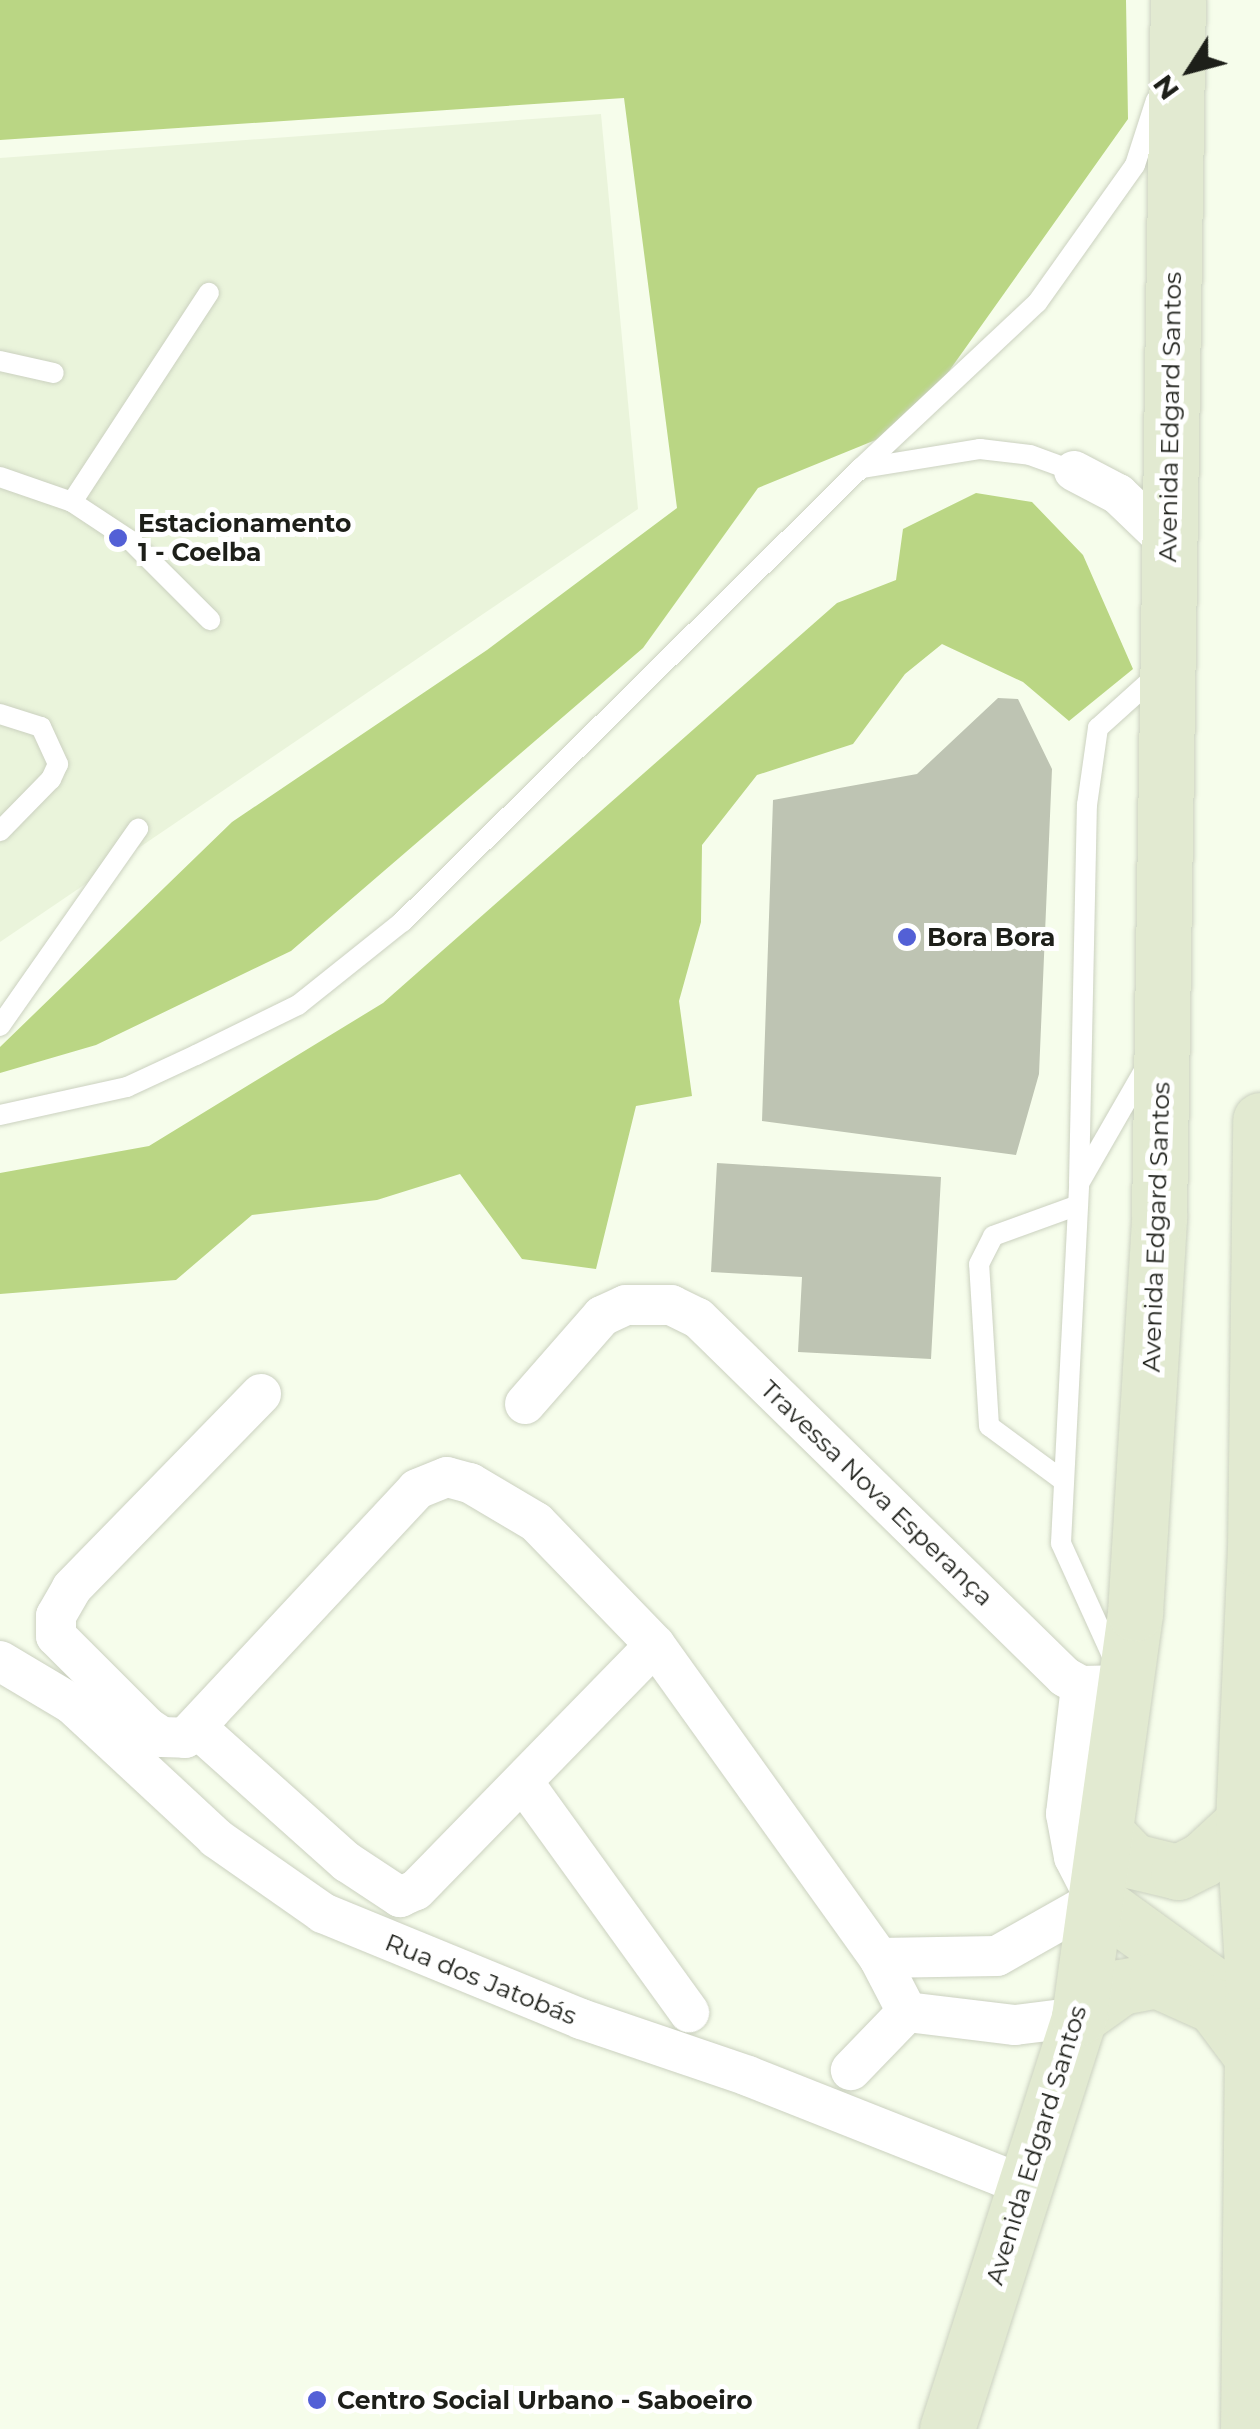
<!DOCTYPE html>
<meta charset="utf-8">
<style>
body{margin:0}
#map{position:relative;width:1260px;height:2429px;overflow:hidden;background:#f6fdeb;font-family:Montserrat,sans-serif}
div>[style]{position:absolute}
.built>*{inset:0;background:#eaf4db}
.forest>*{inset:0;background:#bad684}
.building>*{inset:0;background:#bec4b3}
.roads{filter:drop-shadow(0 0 2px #cbd1c0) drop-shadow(0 0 2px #cbd1c0)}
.service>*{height:20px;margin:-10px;padding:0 10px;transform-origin:10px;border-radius:10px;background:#fff}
.minor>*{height:40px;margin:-20px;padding:0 20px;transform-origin:20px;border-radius:20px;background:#fff}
.secondary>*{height:55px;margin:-27.5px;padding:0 27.5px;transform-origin:27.5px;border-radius:27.5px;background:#e2ead1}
.dots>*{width:28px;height:28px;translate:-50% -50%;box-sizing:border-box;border:5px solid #fff;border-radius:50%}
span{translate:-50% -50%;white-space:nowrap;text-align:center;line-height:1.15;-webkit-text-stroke:10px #fff;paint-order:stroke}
.street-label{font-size:25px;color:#1d1f19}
.poi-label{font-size:25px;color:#1d1f19;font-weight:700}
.left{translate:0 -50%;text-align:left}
.north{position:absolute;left:1140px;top:20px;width:100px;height:100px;-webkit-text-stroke:8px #fff;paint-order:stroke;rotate:234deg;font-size:28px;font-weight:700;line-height:40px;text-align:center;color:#1d1f19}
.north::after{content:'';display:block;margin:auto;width:35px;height:45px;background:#1d1f19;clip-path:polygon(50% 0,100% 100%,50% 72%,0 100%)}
</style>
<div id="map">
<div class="built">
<div style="clip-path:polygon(601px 114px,638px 509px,0 942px,0 158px)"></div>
</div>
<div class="forest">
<div style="clip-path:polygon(0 0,1126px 0,1128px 119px,910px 426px,758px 488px,643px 648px,291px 951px,96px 1045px,0 1073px,0 1047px,232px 822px,487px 650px,677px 508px,624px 98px,0 140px)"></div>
<div style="clip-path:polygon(976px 493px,1032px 502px,1083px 555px,1133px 669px,1069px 721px,1023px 682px,942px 644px,905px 674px,853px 744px,757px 775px,702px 845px,701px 922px,679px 1001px,692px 1096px,636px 1106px,596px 1269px,522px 1259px,460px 1174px,377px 1200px,252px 1215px,176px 1280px,0 1294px,0 1173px,149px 1146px,383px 1003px,837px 603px,896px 580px,903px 529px)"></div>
</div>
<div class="building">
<div style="clip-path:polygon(998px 698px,1018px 699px,1052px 769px,1039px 1074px,1016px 1155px,762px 1121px,773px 800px,917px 774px)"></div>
<div style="clip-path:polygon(717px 1163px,941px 1177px,931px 1359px,798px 1352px,802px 1277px,711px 1272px)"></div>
</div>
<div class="roads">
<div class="service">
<div style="left:0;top:361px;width:55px;rotate:12.5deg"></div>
<div style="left:863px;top:468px;width:119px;rotate:-9.2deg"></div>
<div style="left:980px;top:449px;width:50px;rotate:6.8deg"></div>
<div style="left:1030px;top:455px;width:47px;rotate:20deg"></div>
<div style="left:0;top:477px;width:76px;rotate:19.1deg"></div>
<div style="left:72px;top:502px;width:71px;rotate:33.5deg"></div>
<div style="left:131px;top:541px;width:112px;rotate:45deg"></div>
<div style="left:72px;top:502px;width:250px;rotate:-56.8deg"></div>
<div style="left:0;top:714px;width:43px;rotate:17.6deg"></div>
<div style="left:41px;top:727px;width:41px;rotate:65.3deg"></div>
<div style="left:58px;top:764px;width:17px;rotate:115deg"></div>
<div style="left:51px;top:779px;width:73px;rotate:134.4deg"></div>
<div style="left:0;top:1026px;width:241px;rotate:-55deg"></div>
<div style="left:0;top:1115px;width:130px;rotate:-12.4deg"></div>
<div style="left:127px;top:1087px;width:76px;rotate:-24.9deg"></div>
<div style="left:196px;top:1055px;width:114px;rotate:-26.1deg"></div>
<div style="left:298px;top:1005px;width:133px;rotate:-38.6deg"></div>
<div style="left:402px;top:922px;width:646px;rotate:-44.69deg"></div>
<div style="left:861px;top:468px;width:241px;rotate:-43.2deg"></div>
<div style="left:1037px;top:303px;width:169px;rotate:-54.6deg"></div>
<div style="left:1135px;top:165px;width:68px;rotate:-72.1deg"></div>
<div style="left:1081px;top:1180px;width:130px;rotate:-60.1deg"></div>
<div style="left:1061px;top:1479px;width:89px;rotate:-143.6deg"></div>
<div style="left:989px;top:1426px;width:162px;rotate:-93.5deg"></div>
<div style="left:979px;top:1264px;width:31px;rotate:-63deg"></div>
<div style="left:993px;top:1236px;width:90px;rotate:-20deg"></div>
<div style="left:1114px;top:1660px;width:128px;rotate:-114.4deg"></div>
<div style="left:1061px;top:1543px;width:360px;rotate:-87.1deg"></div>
<div style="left:1079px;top:1183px;width:378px;rotate:-88.8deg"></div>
<div style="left:1087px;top:805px;width:78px;rotate:-81.9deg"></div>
<div style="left:1098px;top:728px;width:81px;rotate:-42deg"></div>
</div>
<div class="minor">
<div style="left:1074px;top:471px;width:50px;rotate:27.6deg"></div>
<div style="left:1118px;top:494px;width:69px;rotate:43.8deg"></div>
<div style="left:261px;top:1394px;width:271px;rotate:134.3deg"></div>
<div style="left:72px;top:1588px;width:32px;rotate:120deg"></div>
<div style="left:56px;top:1616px;width:20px;rotate:90deg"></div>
<div style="left:56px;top:1636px;width:129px;rotate:45deg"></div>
<div style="left:147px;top:1727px;width:18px;rotate:34deg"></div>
<div style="left:162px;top:1737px;width:23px;rotate:2deg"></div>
<div style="left:185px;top:1738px;width:340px;rotate:-47deg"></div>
<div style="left:417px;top:1489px;width:32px;rotate:-22deg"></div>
<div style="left:447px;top:1477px;width:24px;rotate:15deg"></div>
<div style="left:470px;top:1483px;width:77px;rotate:30.6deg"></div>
<div style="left:536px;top:1522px;width:171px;rotate:45.9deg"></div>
<div style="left:655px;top:1645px;width:385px;rotate:54.4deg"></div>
<div style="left:879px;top:1958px;width:61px;rotate:62.6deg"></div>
<div style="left:907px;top:2012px;width:81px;rotate:134deg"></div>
<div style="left:525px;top:1404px;width:117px;rotate:-48.8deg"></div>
<div style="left:602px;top:1316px;width:26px;rotate:-25deg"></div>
<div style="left:626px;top:1305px;width:45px"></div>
<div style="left:671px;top:1305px;width:30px;rotate:26deg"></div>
<div style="left:698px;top:1318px;width:513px;rotate:44.37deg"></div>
<div style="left:1065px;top:1677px;width:18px;rotate:29deg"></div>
<div style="left:1081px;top:1686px;width:45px;rotate:-1.3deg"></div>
<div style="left:0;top:1661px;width:84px;rotate:30.8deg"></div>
<div style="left:72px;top:1704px;width:197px;rotate:42.9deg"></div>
<div style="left:216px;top:1838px;width:131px;rotate:35deg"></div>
<div style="left:323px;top:1913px;width:279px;rotate:22.3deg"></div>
<div style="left:581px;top:2019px;width:176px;rotate:18.8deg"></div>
<div style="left:748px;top:2076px;width:299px;rotate:21.6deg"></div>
<div style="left:198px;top:1729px;width:200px;rotate:41.8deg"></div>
<div style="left:347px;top:1862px;width:64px;rotate:33.4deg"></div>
<div style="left:400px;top:1897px;width:17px;rotate:-24deg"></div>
<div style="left:416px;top:1890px;width:342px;rotate:-45.7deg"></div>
<div style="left:523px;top:1782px;width:284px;rotate:54.2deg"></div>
<div style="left:879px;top:1958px;width:118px;rotate:-1deg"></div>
<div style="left:997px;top:1956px;width:114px;rotate:-29.5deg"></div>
<div style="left:1096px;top:1900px;width:48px;rotate:-117.1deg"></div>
<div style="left:1074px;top:1857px;width:44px;rotate:-100.5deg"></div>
<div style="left:1066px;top:1814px;width:129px;rotate:-83.3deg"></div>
<div style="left:907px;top:2012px;width:109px;rotate:6.9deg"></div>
<div style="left:1015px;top:2025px;width:64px;rotate:-7.1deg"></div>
</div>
<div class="secondary">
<div style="left:1105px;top:1832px;width:40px;rotate:46deg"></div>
<div style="left:1133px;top:1861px;width:46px;rotate:13.7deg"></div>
<div style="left:1178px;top:1872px;width:27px;rotate:-27deg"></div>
<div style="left:1202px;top:1860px;width:56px;rotate:-42.8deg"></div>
<div style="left:1096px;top:1900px;width:147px;rotate:35.9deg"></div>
<div style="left:1079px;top:2017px;width:52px;rotate:-35.5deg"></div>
<div style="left:1121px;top:1987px;width:36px;rotate:-11deg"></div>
<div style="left:1156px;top:1980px;width:64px;rotate:24.1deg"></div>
<div style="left:1214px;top:2006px;width:60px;rotate:53.1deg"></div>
<div style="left:947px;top:2429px;width:433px;rotate:-72.2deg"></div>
<div style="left:1079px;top:2017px;width:408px;rotate:-82.1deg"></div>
<div style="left:1135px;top:1613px;width:397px;rotate:-86.5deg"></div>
<div style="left:1159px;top:1217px;width:1217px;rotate:-89.11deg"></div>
<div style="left:1248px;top:2429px;width:448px;rotate:-89.4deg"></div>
<div style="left:1253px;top:1981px;width:159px;rotate:-93.6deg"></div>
<div style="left:1243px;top:1822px;width:274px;rotate:-87.5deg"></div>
<div style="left:1255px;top:1548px;width:428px;rotate:-89.3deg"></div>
</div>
</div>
<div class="dots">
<div style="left:118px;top:538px;background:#5360d6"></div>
<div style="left:907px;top:937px;background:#5360d6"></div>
<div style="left:317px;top:2400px;background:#5360d6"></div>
</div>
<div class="street-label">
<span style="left:1170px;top:417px;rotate:-89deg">Avenida Edgard Santos</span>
<span style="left:1156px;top:1227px;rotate:-88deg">Avenida Edgard Santos</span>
<span style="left:877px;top:1493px;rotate:44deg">Travessa Nova Esperança</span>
<span style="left:481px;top:1979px;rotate:22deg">Rua dos Jatobás</span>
<span style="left:1036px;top:2145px;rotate:-73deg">Avenida Edgard Santos</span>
</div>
<div class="poi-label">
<span class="left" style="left:138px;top:538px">Estacionamento<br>1 - Coelba</span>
<span class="left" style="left:927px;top:937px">Bora Bora</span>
<span class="left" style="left:337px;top:2400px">Centro Social Urbano - Saboeiro</span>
</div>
<div class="north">N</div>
</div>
